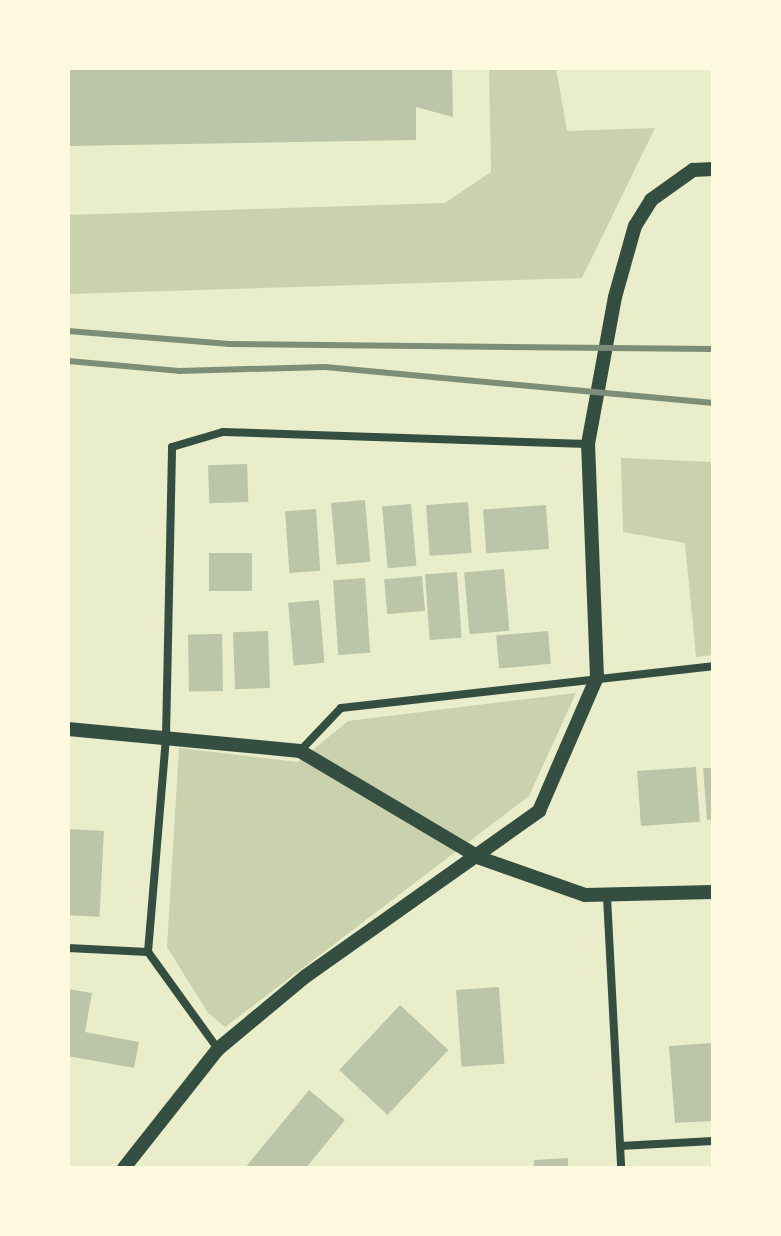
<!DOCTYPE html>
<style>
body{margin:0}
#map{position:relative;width:781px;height:1236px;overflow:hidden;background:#e9edc9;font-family:Ubuntu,sans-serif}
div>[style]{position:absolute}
.green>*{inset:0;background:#cad2ad}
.building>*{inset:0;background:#bcc5a7;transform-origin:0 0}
.minor>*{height:8px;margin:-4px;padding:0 4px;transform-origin:4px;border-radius:4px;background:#344e41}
.tertiary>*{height:14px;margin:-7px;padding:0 7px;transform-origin:7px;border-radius:7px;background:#344e41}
.rail>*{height:6px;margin:-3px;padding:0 3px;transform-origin:3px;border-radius:3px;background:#7c8e77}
span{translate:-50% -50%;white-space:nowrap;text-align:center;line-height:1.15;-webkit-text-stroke:7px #fefae0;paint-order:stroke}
.frame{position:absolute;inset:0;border:70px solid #fefae0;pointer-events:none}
</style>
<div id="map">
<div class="green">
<div style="clip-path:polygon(489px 68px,556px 68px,567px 131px,655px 128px,582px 278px,68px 294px,68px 215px,445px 203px,491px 172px)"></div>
<div style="clip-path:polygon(621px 458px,713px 462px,713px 655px,696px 657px,685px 543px,623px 532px)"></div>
<div style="clip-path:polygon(576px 693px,529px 796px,225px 1027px,208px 1013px,167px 947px,179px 748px,298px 762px,348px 721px)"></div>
</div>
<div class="building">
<div style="clip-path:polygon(68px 68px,452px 68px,453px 117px,416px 107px,416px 140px,68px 146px)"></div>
<div style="left:247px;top:464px;width:38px;height:39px;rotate:88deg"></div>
<div style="left:365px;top:500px;width:62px;height:34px;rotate:85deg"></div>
<div style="left:468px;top:502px;width:51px;height:42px;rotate:86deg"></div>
<div style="left:411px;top:504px;width:62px;height:29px;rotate:85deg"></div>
<div style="left:546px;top:505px;width:44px;height:63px;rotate:86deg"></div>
<div style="left:316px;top:509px;width:62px;height:31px;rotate:86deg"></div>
<div style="left:252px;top:553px;width:38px;height:43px;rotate:90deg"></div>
<div style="left:504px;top:569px;width:62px;height:40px;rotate:85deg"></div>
<div style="left:457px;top:572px;width:66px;height:32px;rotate:86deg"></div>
<div style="left:422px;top:576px;width:35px;height:38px;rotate:85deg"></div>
<div style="left:365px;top:578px;width:75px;height:32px;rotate:86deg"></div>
<div style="left:319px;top:600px;width:63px;height:31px;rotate:85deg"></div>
<div style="left:268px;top:631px;width:57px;height:35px;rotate:88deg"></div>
<div style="left:548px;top:631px;width:33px;height:52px;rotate:85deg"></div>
<div style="left:222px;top:634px;width:57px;height:34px;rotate:89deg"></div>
<div style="left:696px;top:767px;width:55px;height:59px;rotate:86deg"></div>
<div style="clip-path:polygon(703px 768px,713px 768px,713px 819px,707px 820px)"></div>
<div style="left:68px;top:829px;width:36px;height:86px;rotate:3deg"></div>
<div style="left:499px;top:987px;width:77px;height:43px;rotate:86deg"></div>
<div style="clip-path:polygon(68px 989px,92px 993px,85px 1032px,139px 1042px,134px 1068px,68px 1056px)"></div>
<div style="left:400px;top:1005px;width:66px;height:89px;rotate:43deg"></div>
<div style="clip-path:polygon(713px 1043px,713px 1121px,675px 1123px,669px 1046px)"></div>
<div style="clip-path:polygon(309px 1090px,345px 1120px,306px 1168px,245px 1168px)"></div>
<div style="clip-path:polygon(568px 1158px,568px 1168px,534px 1168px,534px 1160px)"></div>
</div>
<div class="minor">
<div style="left:300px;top:751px;width:59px;rotate:-46.4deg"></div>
<div style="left:341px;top:708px;width:374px;rotate:-6.4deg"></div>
<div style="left:607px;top:897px;width:271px;rotate:87deg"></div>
<div style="left:68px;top:948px;width:80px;rotate:2.9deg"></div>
<div style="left:218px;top:1049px;width:120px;rotate:-125.8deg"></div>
<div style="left:148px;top:952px;width:216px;rotate:-85.2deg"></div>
<div style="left:166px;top:737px;width:290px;rotate:-88.8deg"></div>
<div style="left:172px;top:447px;width:53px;rotate:-16.4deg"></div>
<div style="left:223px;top:432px;width:365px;rotate:1.9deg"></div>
<div style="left:620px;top:1146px;width:93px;rotate:-3.1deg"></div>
</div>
<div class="tertiary">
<div style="left:68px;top:729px;width:233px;rotate:5.4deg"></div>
<div style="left:300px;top:751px;width:209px;rotate:30.7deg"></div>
<div style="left:480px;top:858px;width:111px;rotate:19.4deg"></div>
<div style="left:585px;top:895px;width:128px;rotate:-1.3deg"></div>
<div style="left:124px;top:1168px;width:152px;rotate:-51.7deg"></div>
<div style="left:218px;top:1049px;width:114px;rotate:-39.7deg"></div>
<div style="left:306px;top:976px;width:286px;rotate:-35.3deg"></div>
<div style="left:539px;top:811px;width:146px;rotate:-66.6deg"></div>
<div style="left:597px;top:677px;width:233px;rotate:-92.2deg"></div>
<div style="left:588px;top:444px;width:149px;rotate:-79.6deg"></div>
<div style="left:615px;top:297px;width:74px;rotate:-74.3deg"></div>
<div style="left:635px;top:226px;width:31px;rotate:-58deg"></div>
<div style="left:651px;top:200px;width:52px;rotate:-35.5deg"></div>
<div style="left:693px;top:170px;width:20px;rotate:-3deg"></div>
</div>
<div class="rail">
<div style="left:68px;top:331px;width:162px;rotate:4.6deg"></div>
<div style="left:229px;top:344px;width:484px;rotate:0.6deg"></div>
<div style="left:68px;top:361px;width:111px;rotate:5.1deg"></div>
<div style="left:179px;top:371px;width:146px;rotate:-1.6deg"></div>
<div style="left:325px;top:367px;width:390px;rotate:5.3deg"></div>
</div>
<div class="frame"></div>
</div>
